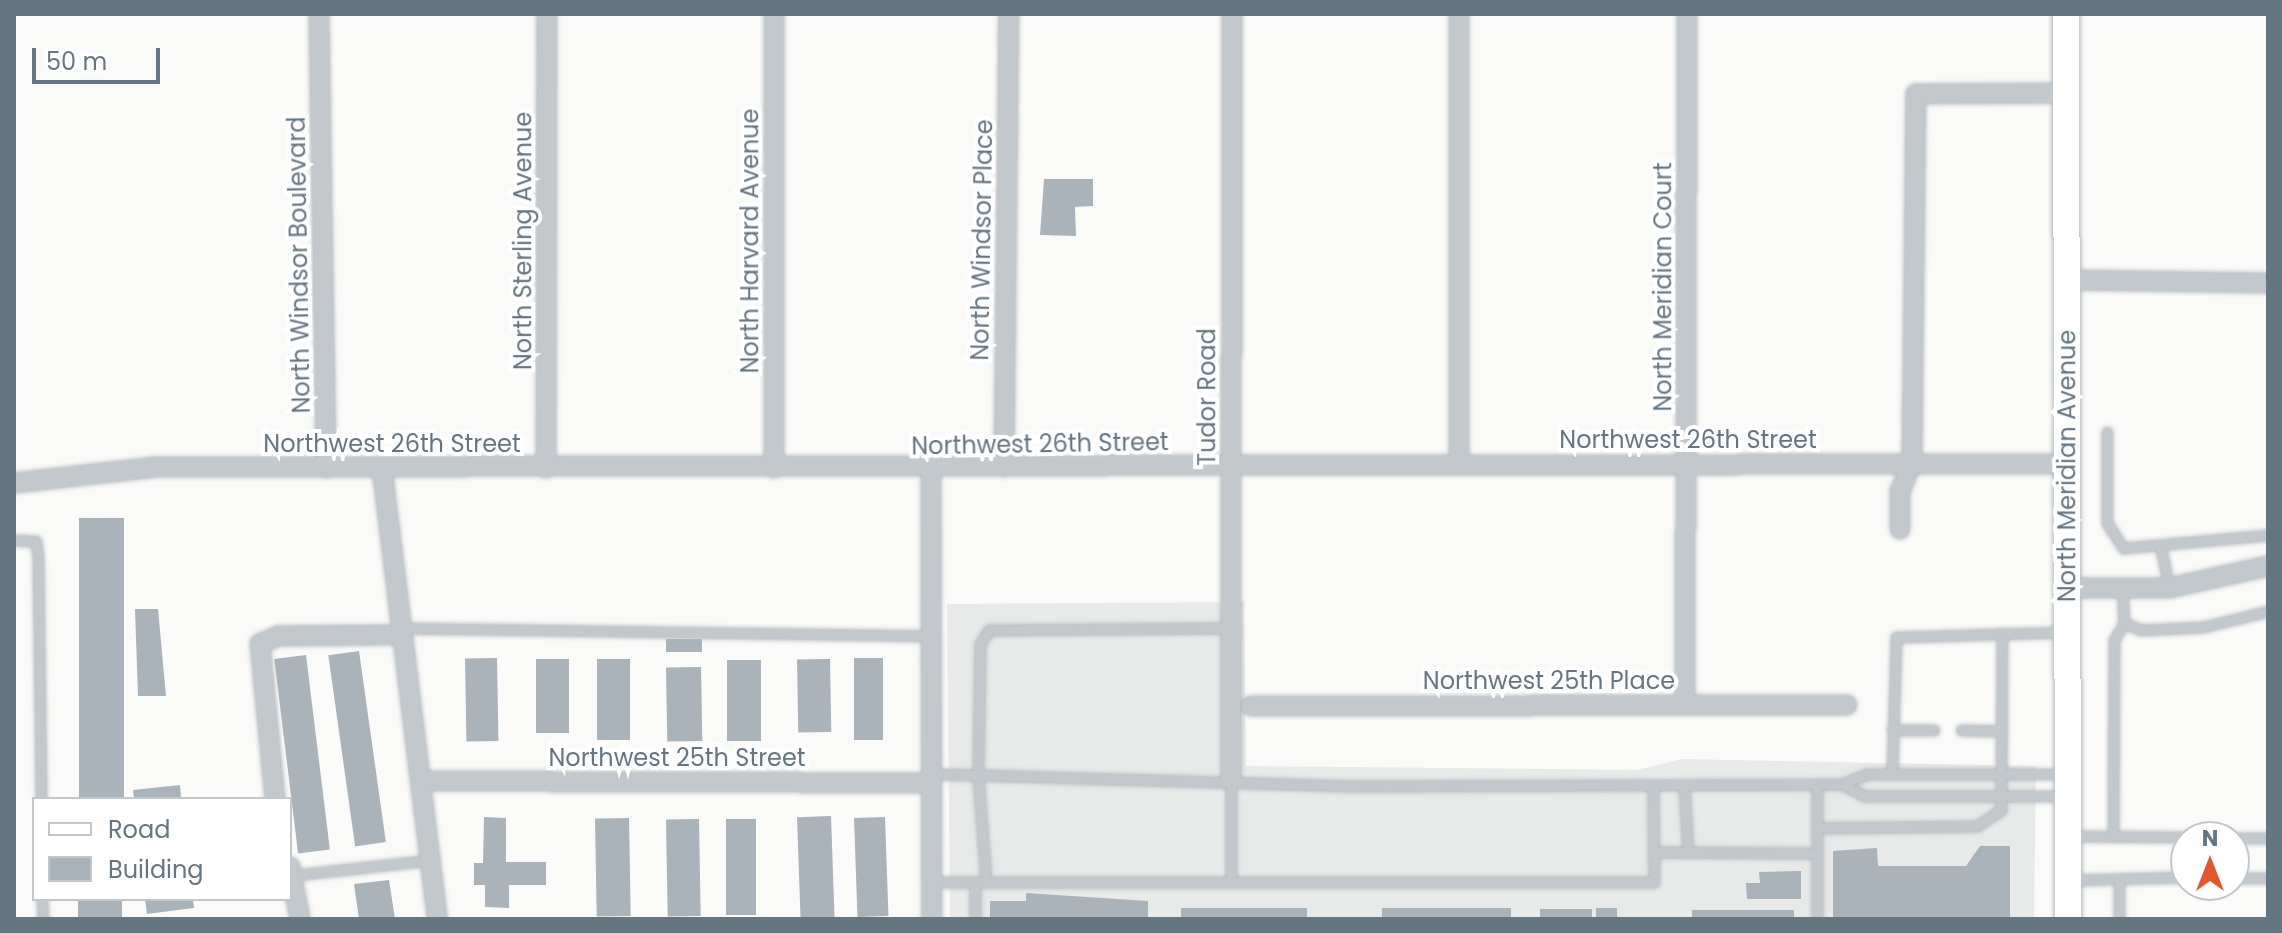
<!DOCTYPE html>
<style>
body{margin:0}
#map{position:relative;width:2282px;height:933px;overflow:hidden;background:#fafaf8;font-family:Poppins,sans-serif}
div>[style]{position:absolute}
.built>*{inset:0;background:#e8e9e9}
.building>*{inset:0;background:#aab3b9;transform-origin:0 0}
.roads{filter:drop-shadow(0 0 2px #b3babf) drop-shadow(0 0 2px #b3babf)}
.service>*{height:9px;margin:-4.5px;padding:0 4.5px;transform-origin:4.5px;border-radius:4.5px;background:#c3c8cc}
.minor>*{height:18px;margin:-9px;padding:0 9px;transform-origin:9px;border-radius:9px;background:#c3c8cc}
.secondary>*{height:26px;margin:-13px;padding:0 13px;transform-origin:13px;border-radius:13px;background:#fff}
span{translate:-50% -50%;white-space:nowrap;text-align:center;line-height:1.15;-webkit-text-stroke:8px #fff;paint-order:stroke}
.street-label{font-size:24px;color:#657683}
.frame{position:absolute;inset:0;border:16px solid #657683;pointer-events:none}
.legend{position:absolute;left:32px;top:797px;width:260px;height:104px;box-sizing:border-box;background:#fff;border:2px solid #c1c8cd;margin:0;padding:10px 14px;list-style:none;font-size:24px;color:#657683}
.legend li{display:flex;align-items:center;gap:16px;height:40px}
.legend b{width:40px;border:2px solid #c1c8cd}
.north{position:absolute;left:2170px;top:821px;width:80px;height:80px;box-sizing:border-box;background:#fff;border:2px solid #c1c8cd;border-radius:50%;rotate:0deg;font-size:22px;font-weight:700;line-height:32px;text-align:center;color:#657683}
.north::after{content:'';display:block;margin:auto;width:28px;height:36px;background:#e4572e;clip-path:polygon(50% 0,100% 100%,50% 72%,0 100%)}
.scale{position:absolute;left:32px;top:48px;width:128px;height:36px;box-sizing:border-box;border:4px solid #657683;border-top:0;padding-left:10px;font-size:24px;line-height:28px;white-space:nowrap;color:#657683;-webkit-text-stroke:6px #fff;paint-order:stroke}
</style>
<div id="map">
<div class="built">
<div style="clip-path:polygon(1244px 602px,1246px 766px,1637px 770px,1682px 759px,2036px 766px,2034px 919px,950px 919px,947px 604px)"></div>
</div>
<div class="building">
<div style="clip-path:polygon(1044px 179px,1093px 179px,1093px 206px,1075px 207px,1076px 236px,1040px 235px)"></div>
<div style="left:79px;top:518px;width:45px;height:281px"></div>
<div style="clip-path:polygon(135px 609px,158px 609px,166px 696px,138px 696px)"></div>
<div style="left:666px;top:639px;width:36px;height:13px"></div>
<div style="left:359px;top:651px;width:193px;height:31px;rotate:82deg"></div>
<div style="left:306px;top:655px;width:196px;height:32px;rotate:83deg"></div>
<div style="left:497px;top:658px;width:83px;height:32px;rotate:89deg"></div>
<div style="left:854px;top:658px;width:29px;height:82px"></div>
<div style="left:536px;top:659px;width:33px;height:74px"></div>
<div style="left:597px;top:659px;width:33px;height:81px"></div>
<div style="left:830px;top:659px;width:73px;height:33px;rotate:89deg"></div>
<div style="left:727px;top:660px;width:34px;height:81px"></div>
<div style="left:701px;top:667px;width:74px;height:35px;rotate:89deg"></div>
<div style="clip-path:polygon(180px 785px,181px 799px,134px 799px,133px 790px)"></div>
<div style="left:831px;top:816px;width:101px;height:34px;rotate:88deg"></div>
<div style="clip-path:polygon(484px 817px,506px 818px,506px 862px,546px 862px,546px 885px,509px 885px,509px 908px,485px 907px,485px 885px,474px 885px,474px 863px,483px 863px)"></div>
<div style="left:885px;top:817px;width:99px;height:31px;rotate:88deg"></div>
<div style="left:629px;top:818px;width:98px;height:34px;rotate:89deg"></div>
<div style="left:699px;top:819px;width:97px;height:33px;rotate:89deg"></div>
<div style="left:726px;top:819px;width:30px;height:96px"></div>
<div style="clip-path:polygon(1980px 846px,2010px 846px,2010px 919px,1833px 919px,1833px 851px,1877px 848px,1878px 866px,1966px 866px)"></div>
<div style="clip-path:polygon(1801px 871px,1801px 899px,1747px 899px,1746px 883px,1760px 883px,1759px 872px)"></div>
<div style="clip-path:polygon(389px 880px,395px 919px,359px 919px,354px 884px)"></div>
<div style="clip-path:polygon(1026px 893px,1148px 901px,1148px 919px,990px 919px,990px 901px,1026px 901px)"></div>
<div style="left:78px;top:899px;width:44px;height:20px"></div>
<div style="clip-path:polygon(145px 899px,193px 899px,194px 908px,147px 914px)"></div>
<div style="left:1181px;top:908px;width:126px;height:11px"></div>
<div style="left:1382px;top:908px;width:129px;height:11px"></div>
<div style="left:1596px;top:908px;width:21px;height:11px"></div>
<div style="left:1592px;top:909px;width:10px;height:52px;rotate:90deg"></div>
<div style="left:1692px;top:910px;width:102px;height:9px"></div>
</div>
<div class="roads">
<div class="service">
<div style="left:2107px;top:432px;width:91px;rotate:90deg"></div>
<div style="left:2107px;top:523px;width:30px;rotate:57deg"></div>
<div style="left:2123px;top:548px;width:146px;rotate:-5.1deg"></div>
<div style="left:14px;top:540px;width:22px;rotate:3deg"></div>
<div style="left:36px;top:541px;width:16px;rotate:83deg"></div>
<div style="left:38px;top:557px;width:242px;rotate:89.3deg"></div>
<div style="left:2161px;top:549px;width:40px;rotate:78deg"></div>
<div style="left:2124px;top:623px;width:18px;rotate:22deg"></div>
<div style="left:2141px;top:630px;width:62px;rotate:-2.8deg"></div>
<div style="left:2203px;top:627px;width:67px;rotate:-13.8deg"></div>
<div style="left:401px;top:628px;width:530px;rotate:0.86deg"></div>
<div style="left:1231px;top:628px;width:242px;rotate:179.5deg"></div>
<div style="left:989px;top:630px;width:17px;rotate:123deg"></div>
<div style="left:980px;top:644px;width:131px;rotate:90.9deg"></div>
<div style="left:978px;top:775px;width:366px;rotate:1.7deg"></div>
<div style="left:1344px;top:786px;width:498px;rotate:-0.2deg"></div>
<div style="left:1892px;top:730px;width:42px"></div>
<div style="left:1961px;top:730px;width:41px;rotate:1.4deg"></div>
<div style="left:931px;top:774px;width:47px;rotate:1.2deg"></div>
<div style="left:978px;top:775px;width:107px;rotate:85.7deg"></div>
<div style="left:986px;top:882px;width:11px;rotate:180deg"></div>
<div style="left:1892px;top:774px;width:137px;rotate:-88.3deg"></div>
<div style="left:1896px;top:637px;width:168px;rotate:-1.7deg"></div>
<div style="left:2065px;top:774px;width:198px;rotate:180deg"></div>
<div style="left:1867px;top:774px;width:27px;rotate:158deg"></div>
<div style="left:1842px;top:784px;width:26px;rotate:28deg"></div>
<div style="left:1865px;top:796px;width:202px"></div>
<div style="left:1817px;top:784px;width:135px;rotate:90deg"></div>
<div style="left:1684px;top:785px;width:68px;rotate:86.6deg"></div>
<div style="left:1817px;top:828px;width:160px;rotate:-0.7deg"></div>
<div style="left:1977px;top:826px;width:29px;rotate:-34deg"></div>
<div style="left:2001px;top:810px;width:177px;rotate:-89.7deg"></div>
<div style="left:2072px;top:836px;width:114px;rotate:0.5deg"></div>
<div style="left:2113px;top:836px;width:196px;rotate:-89.7deg"></div>
<div style="left:2114px;top:640px;width:20px;rotate:-60deg"></div>
<div style="left:2124px;top:623px;width:34px;rotate:-93deg"></div>
<div style="left:2234px;top:838px;width:34px"></div>
<div style="left:1654px;top:852px;width:163px;rotate:0.4deg"></div>
<div style="left:295px;top:875px;width:137px;rotate:-6.3deg"></div>
<div style="left:2234px;top:878px;width:34px"></div>
<div style="left:1231px;top:880px;width:100px;rotate:-90deg"></div>
<div style="left:2072px;top:880px;width:114px;rotate:-1.5deg"></div>
<div style="left:931px;top:882px;width:44px"></div>
<div style="left:975px;top:882px;width:37px;rotate:90deg"></div>
<div style="left:986px;top:882px;width:668px"></div>
<div style="left:1654px;top:882px;width:93px;rotate:-90.6deg"></div>
<div style="left:42px;top:899px;width:20px;rotate:87deg"></div>
<div style="left:2119px;top:919px;width:39px;rotate:-90deg"></div>
</div>
<div class="minor">
<div style="left:319px;top:14px;width:454px;rotate:89.1deg"></div>
<div style="left:1459px;top:14px;width:449px;rotate:90deg"></div>
<div style="left:2067px;top:280px;width:201px;rotate:0.9deg"></div>
<div style="left:1004px;top:467px;width:453px;rotate:-89.4deg"></div>
<div style="left:382px;top:468px;width:454px;rotate:83deg"></div>
<div style="left:546px;top:468px;width:454px;rotate:-89.9deg"></div>
<div style="left:774px;top:468px;width:454px;rotate:-90deg"></div>
<div style="left:931px;top:469px;width:450px;rotate:89.9deg"></div>
<div style="left:14px;top:483px;width:143px;rotate:-6.4deg"></div>
<div style="left:156px;top:467px;width:1911px;rotate:-0.09deg"></div>
<div style="left:1900px;top:529px;width:38px;rotate:-90deg"></div>
<div style="left:1900px;top:491px;width:30px;rotate:-67deg"></div>
<div style="left:1912px;top:463px;width:369px;rotate:-89.4deg"></div>
<div style="left:1916px;top:94px;width:150px;rotate:-0.4deg"></div>
<div style="left:2068px;top:588px;width:101px"></div>
<div style="left:2169px;top:588px;width:101px;rotate:-12.5deg"></div>
<div style="left:1685px;top:704px;width:690px;rotate:-89.83deg"></div>
<div style="left:1251px;top:706px;width:596px;rotate:-0.1deg"></div>
<div style="left:1231px;top:780px;width:766px;rotate:-89.93deg"></div>
<div style="left:423px;top:781px;width:508px;rotate:0.23deg"></div>
<div style="left:275px;top:799px;width:156px;rotate:-95.5deg"></div>
<div style="left:260px;top:644px;width:20px;rotate:-24deg"></div>
<div style="left:278px;top:636px;width:124px;rotate:-0.5deg"></div>
<div style="left:290px;top:867px;width:53px;rotate:79.1deg"></div>
</div>
<div class="secondary">
<div style="left:2066px;top:14px;width:905px;rotate:89.87deg"></div>
</div>
</div>
<div class="street-label">
<span style="left:982px;top:240px;rotate:-89deg">North Windsor Place</span>
<span style="left:523px;top:241px;rotate:-90deg">North Sterling Avenue</span>
<span style="left:750px;top:241px;rotate:-90deg">North Harvard Avenue</span>
<span style="left:299px;top:265px;rotate:-91deg">North Windsor Boulevard</span>
<span style="left:1663px;top:287px;rotate:-90deg">North Meridian Court</span>
<span style="left:1207px;top:397px;rotate:-90deg">Tudor Road</span>
<span style="left:1688px;top:440px">Northwest 26th Street</span>
<span style="left:392px;top:444px">Northwest 26th Street</span>
<span style="left:1040px;top:444px;rotate:-1deg">Northwest 26th Street</span>
<span style="left:2067px;top:466px;rotate:-90deg">North Meridian Avenue</span>
<span style="left:1549px;top:681px">Northwest 25th Place</span>
<span style="left:677px;top:758px">Northwest 25th Street</span>
</div>
<div class="frame"></div>
<ul class="legend">
<li><b style="height:10px;background:#fff"></b>Road</li>
<li><b style="height:22px;background:#aab3b9"></b>Building</li>
</ul>
<div class="north">N</div>
<div class="scale">50 m</div>
</div>
